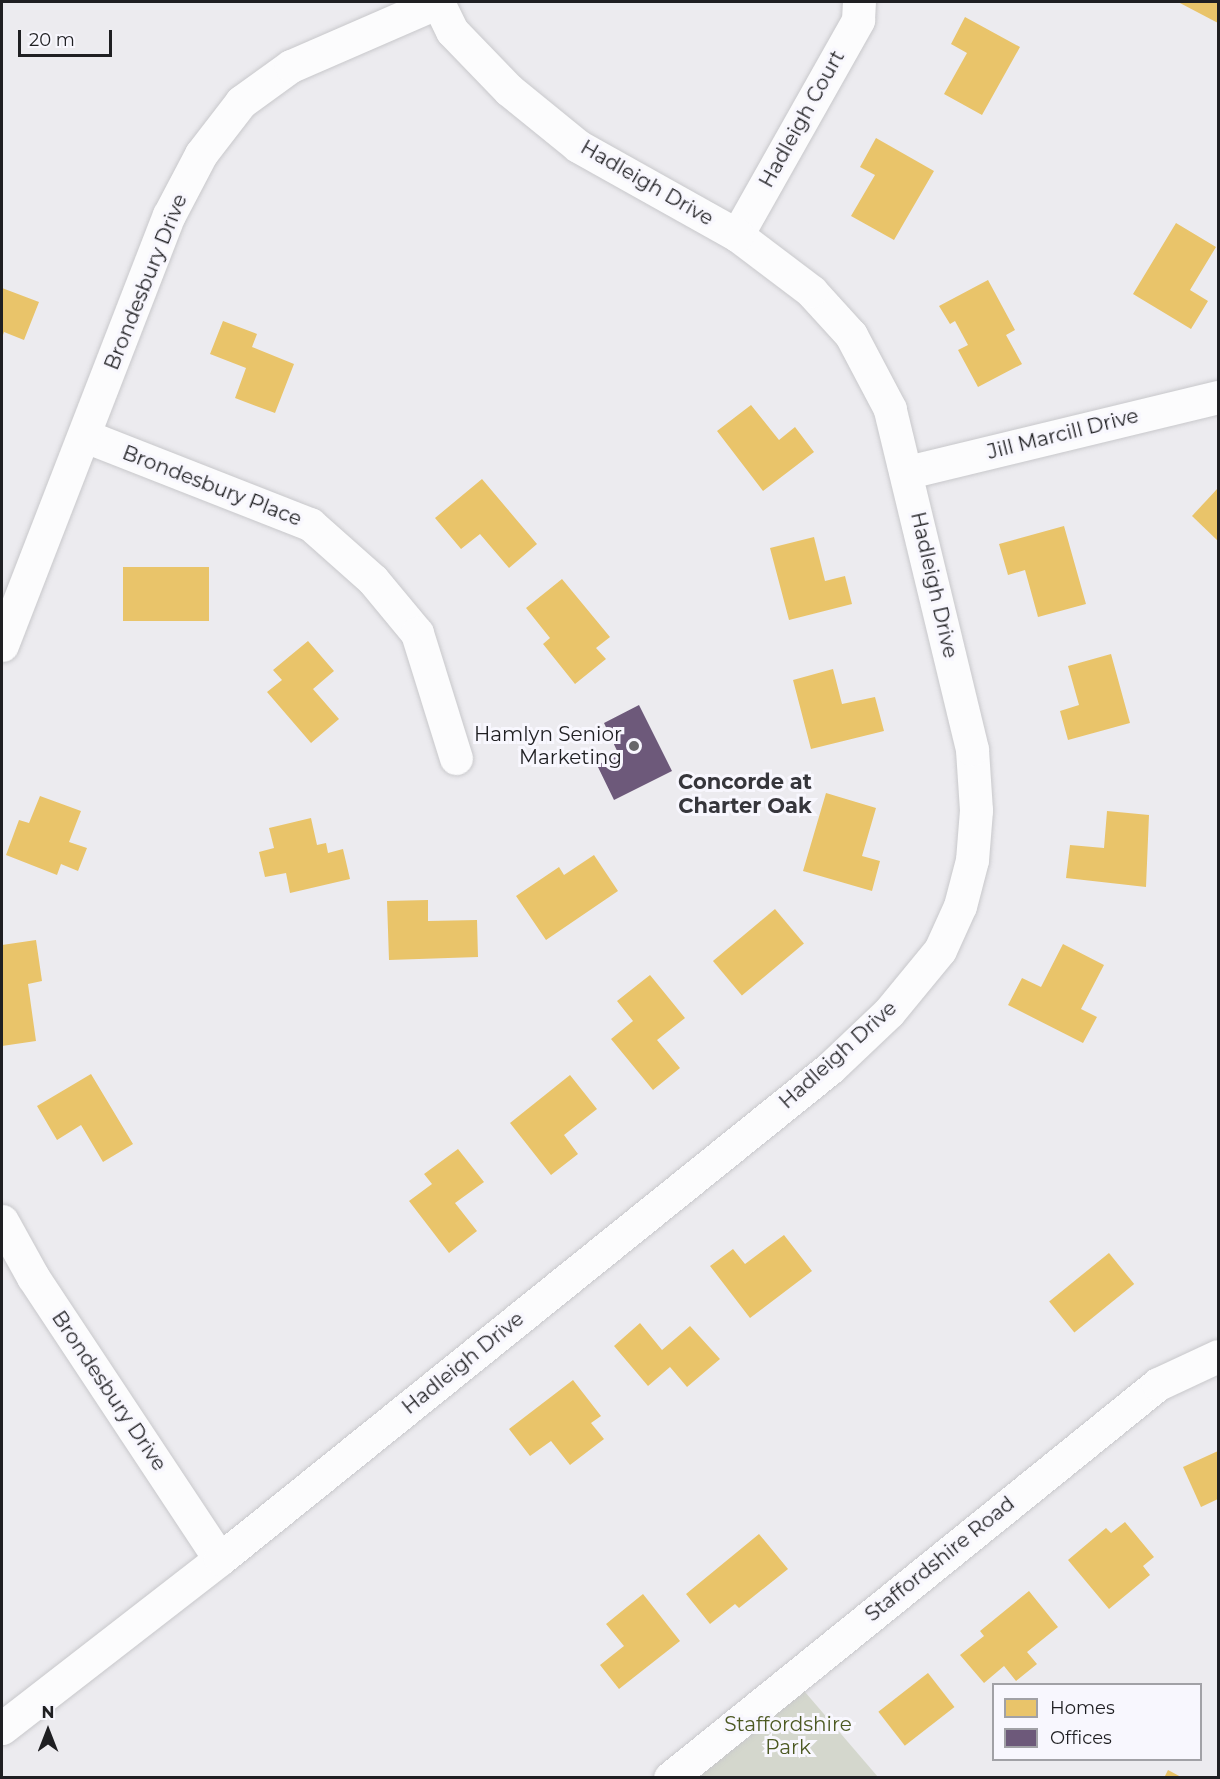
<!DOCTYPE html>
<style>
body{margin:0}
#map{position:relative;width:1220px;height:1779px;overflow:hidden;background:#ecebef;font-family:Montserrat,sans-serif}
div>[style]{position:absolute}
.green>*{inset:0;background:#d4d7cd}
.homes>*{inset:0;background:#e9c46a;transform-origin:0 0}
.offices>*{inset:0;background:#6d597a}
.roads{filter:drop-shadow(0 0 2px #c8c8cb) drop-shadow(0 0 2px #c8c8cb)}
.street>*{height:33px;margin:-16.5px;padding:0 16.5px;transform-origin:16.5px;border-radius:16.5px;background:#fcfcfd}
.dots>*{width:16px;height:16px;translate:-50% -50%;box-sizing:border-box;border:3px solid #f8f7fe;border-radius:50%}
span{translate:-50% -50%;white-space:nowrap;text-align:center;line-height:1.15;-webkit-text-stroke:6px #f8f7fe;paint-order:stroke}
.street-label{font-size:20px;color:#1f1f22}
.poi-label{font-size:20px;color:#1f1f22}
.right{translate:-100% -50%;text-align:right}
.park-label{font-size:20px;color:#4c5922}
.neighbourhood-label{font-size:21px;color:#36363b;font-weight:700}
.frame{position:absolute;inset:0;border:3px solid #1f1f22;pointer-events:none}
.legend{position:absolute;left:992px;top:1683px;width:210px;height:78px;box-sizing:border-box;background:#f8f7fe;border:2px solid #a1a1a6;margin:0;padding:8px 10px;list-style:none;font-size:18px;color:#1f1f22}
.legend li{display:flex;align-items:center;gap:12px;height:30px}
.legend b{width:30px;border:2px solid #a1a1a6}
.north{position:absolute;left:18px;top:1701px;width:60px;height:60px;-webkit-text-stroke:4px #f8f7fe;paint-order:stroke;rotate:0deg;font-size:16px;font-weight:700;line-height:24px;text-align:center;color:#1f1f22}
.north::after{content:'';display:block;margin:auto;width:21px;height:27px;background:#1f1f22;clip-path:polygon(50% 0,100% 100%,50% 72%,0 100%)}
.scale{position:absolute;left:18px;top:30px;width:94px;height:27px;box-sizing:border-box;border:3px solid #1f1f22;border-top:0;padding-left:8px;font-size:18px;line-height:21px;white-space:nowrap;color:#1f1f22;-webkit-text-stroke:4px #f8f7fe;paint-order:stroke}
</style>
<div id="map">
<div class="green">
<div style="clip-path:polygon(793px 1678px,878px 1777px,670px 1778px)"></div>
</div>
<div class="homes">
<div style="clip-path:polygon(1178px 2px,1218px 2px,1218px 23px)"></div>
<div style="clip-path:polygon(965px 17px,1020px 47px,982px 115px,944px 94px,967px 53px,951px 44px)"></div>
<div style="clip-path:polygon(876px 138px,934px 171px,894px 240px,851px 216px,875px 175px,860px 167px)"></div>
<div style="clip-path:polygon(1176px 223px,1216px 247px,1190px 290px,1208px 301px,1191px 329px,1133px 294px)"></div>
<div style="clip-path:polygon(988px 280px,1015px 330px,1006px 335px,1022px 364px,978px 387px,958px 350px,968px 345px,955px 321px,950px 324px,939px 306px)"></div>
<div style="clip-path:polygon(2px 288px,39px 302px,24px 340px,4px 332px,2px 338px)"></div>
<div style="clip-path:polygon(223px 321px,257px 334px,252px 347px,294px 364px,275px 413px,235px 398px,246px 368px,210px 354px)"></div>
<div style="clip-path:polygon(751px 405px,779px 440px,795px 427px,814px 452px,763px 491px,717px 431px)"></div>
<div style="clip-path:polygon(482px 479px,537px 544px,509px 568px,480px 534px,461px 549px,435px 518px)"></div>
<div style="clip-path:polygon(1218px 488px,1218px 541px,1192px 516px)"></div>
<div style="clip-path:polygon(1064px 526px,1086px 604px,1038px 617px,1025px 570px,1008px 575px,999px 544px)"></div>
<div style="clip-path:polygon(814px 537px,825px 581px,845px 576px,852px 604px,789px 620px,770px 548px)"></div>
<div style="left:123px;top:567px;width:86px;height:54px"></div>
<div style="clip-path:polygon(562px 579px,610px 637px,596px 648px,606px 659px,575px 684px,543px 644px,550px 638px,526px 608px)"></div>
<div style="clip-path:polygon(308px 641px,334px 671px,313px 689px,339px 719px,311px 743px,267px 692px,282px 680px,273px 670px)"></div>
<div style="clip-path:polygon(1111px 654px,1130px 723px,1068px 740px,1060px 711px,1079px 705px,1068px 666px)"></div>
<div style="clip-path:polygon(833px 669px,842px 704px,875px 697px,884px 731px,811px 749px,793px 680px)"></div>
<div style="clip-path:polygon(826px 793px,876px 808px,862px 856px,880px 861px,872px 891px,803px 871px)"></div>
<div style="clip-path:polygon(40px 796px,81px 811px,69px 842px,87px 848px,78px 871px,61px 864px,57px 875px,6px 855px,19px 820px,29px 823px)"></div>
<div style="clip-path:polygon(1107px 811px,1149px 815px,1146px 887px,1066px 878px,1070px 845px,1104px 848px)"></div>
<div style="clip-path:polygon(311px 818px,317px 845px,326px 843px,328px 853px,343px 849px,350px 879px,290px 893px,286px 873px,265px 877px,259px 852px,274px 848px,269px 828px)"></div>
<div style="clip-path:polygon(594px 855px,618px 891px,546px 940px,516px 896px,559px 867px,564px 875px)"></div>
<div style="clip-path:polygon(428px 900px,428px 921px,477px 920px,478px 957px,389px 960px,387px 901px)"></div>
<div style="left:775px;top:909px;width:45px;height:81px;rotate:50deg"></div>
<div style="clip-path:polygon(36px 940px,42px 981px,28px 984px,36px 1041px,2px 1046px,2px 945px)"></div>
<div style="clip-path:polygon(1063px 944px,1104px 965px,1081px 1009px,1097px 1017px,1083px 1043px,1008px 1005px,1022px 978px,1041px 987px)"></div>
<div style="clip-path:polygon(650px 975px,685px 1018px,657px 1040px,680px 1068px,653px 1090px,611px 1039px,633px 1021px,617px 1001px)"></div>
<div style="clip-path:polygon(91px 1074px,133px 1144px,103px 1162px,81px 1125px,57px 1140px,37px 1106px)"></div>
<div style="clip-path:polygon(570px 1075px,597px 1109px,564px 1135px,578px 1154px,551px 1175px,510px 1123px)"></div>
<div style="clip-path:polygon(458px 1149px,484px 1182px,455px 1203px,477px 1231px,449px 1253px,409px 1201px,432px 1184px,424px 1174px)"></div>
<div style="clip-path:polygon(784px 1235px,812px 1271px,750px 1318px,710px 1266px,733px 1249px,745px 1264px)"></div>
<div style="left:1109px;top:1253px;width:40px;height:77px;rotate:51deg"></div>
<div style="clip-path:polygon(640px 1323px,662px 1350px,690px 1326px,720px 1359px,687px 1387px,670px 1367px,648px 1386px,614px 1346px)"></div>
<div style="clip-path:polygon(573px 1380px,601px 1416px,591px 1423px,604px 1439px,570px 1465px,551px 1441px,530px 1456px,509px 1429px)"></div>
<div style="clip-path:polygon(1218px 1451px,1218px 1499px,1201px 1507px,1183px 1467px)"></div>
<div style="clip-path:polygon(1125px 1522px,1154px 1557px,1143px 1566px,1150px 1575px,1109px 1609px,1068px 1560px,1106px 1528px,1111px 1533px)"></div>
<div style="clip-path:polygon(759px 1534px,788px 1569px,739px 1608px,735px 1604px,710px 1624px,686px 1594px)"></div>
<div style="clip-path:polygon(1029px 1591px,1058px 1627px,1027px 1652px,1037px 1664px,1016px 1681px,1004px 1666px,984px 1683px,960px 1655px,984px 1636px,980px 1631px)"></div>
<div style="clip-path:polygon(643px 1594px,680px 1641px,619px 1689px,600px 1665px,624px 1646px,606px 1624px)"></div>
<div style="left:928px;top:1673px;width:43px;height:63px;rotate:52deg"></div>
<div style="clip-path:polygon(1168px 1770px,1183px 1778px,1164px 1778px)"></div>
</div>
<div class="offices">
<div style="clip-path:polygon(639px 705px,672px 771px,614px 800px,597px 765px,619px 755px,604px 723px)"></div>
</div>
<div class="roads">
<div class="street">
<div style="left:737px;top:235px;width:247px;rotate:-60.6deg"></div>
<div style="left:858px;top:20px;width:18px;rotate:-87deg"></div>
<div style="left:85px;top:436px;width:242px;rotate:21.4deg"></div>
<div style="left:310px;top:524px;width:84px;rotate:41.6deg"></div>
<div style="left:373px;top:580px;width:69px;rotate:50.3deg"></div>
<div style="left:417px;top:633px;width:131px;rotate:72.7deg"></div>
<div style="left:908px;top:472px;width:319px;rotate:-13.6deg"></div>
<div style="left:2px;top:645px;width:461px;rotate:-68.8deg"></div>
<div style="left:169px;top:215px;width:69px;rotate:-62.3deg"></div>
<div style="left:201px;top:154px;width:66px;rotate:-52.4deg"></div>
<div style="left:241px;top:102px;width:62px;rotate:-35.8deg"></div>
<div style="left:291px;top:66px;width:160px;rotate:-23.5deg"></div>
<div style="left:2px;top:1221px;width:64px;rotate:61deg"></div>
<div style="left:33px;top:1277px;width:338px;rotate:56.5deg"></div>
<div style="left:2px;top:1728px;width:276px;rotate:-37.8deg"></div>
<div style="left:220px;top:1559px;width:783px;rotate:-38.83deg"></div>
<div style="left:830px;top:1068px;width:81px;rotate:-43.5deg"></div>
<div style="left:889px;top:1012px;width:80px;rotate:-50.6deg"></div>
<div style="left:940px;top:950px;width:48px;rotate:-65.6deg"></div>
<div style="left:960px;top:906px;width:48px;rotate:-75.4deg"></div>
<div style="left:972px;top:860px;width:50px;rotate:-85.4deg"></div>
<div style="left:976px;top:810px;width:61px;rotate:-93.8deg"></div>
<div style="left:972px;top:749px;width:350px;rotate:-103.6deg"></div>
<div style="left:890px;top:409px;width:84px;rotate:-117.8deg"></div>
<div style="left:851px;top:335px;width:59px;rotate:-132.3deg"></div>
<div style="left:811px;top:291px;width:93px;rotate:-142.9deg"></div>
<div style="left:737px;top:235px;width:182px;rotate:-150.8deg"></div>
<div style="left:578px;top:146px;width:89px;rotate:-140.9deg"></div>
<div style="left:509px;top:90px;width:82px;rotate:-134deg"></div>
<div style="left:452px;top:31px;width:32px;rotate:-116deg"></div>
<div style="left:670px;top:1778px;width:627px;rotate:-38.92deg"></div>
<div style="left:1158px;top:1384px;width:66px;rotate:-25deg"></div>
</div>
</div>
<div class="dots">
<div style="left:634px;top:746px;background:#67666a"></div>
</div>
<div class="street-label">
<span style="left:802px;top:119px;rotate:-61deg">Hadleigh Court</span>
<span style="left:647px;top:183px;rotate:30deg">Hadleigh Drive</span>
<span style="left:146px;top:282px;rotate:-68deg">Brondesbury Drive</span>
<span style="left:1063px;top:434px;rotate:-14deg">Jill Marcill Drive</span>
<span style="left:212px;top:486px;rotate:21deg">Brondesbury Place</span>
<span style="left:934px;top:585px;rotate:77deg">Hadleigh Drive</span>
<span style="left:838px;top:1055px;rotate:-42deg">Hadleigh Drive</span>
<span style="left:463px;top:1363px;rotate:-39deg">Hadleigh Drive</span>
<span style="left:109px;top:1391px;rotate:56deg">Brondesbury Drive</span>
<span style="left:940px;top:1559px;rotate:-39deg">Staffordshire Road</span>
</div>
<div class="poi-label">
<span class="right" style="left:622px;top:746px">Hamlyn Senior<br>Marketing</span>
</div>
<div class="park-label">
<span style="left:788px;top:1736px">Staffordshire<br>Park</span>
</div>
<div class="neighbourhood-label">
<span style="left:745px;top:794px">Concorde at<br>Charter Oak</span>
</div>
<div class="frame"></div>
<ul class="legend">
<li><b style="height:16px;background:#e9c46a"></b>Homes</li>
<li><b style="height:16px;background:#6d597a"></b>Offices</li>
</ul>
<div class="north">N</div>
<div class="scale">20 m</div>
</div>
